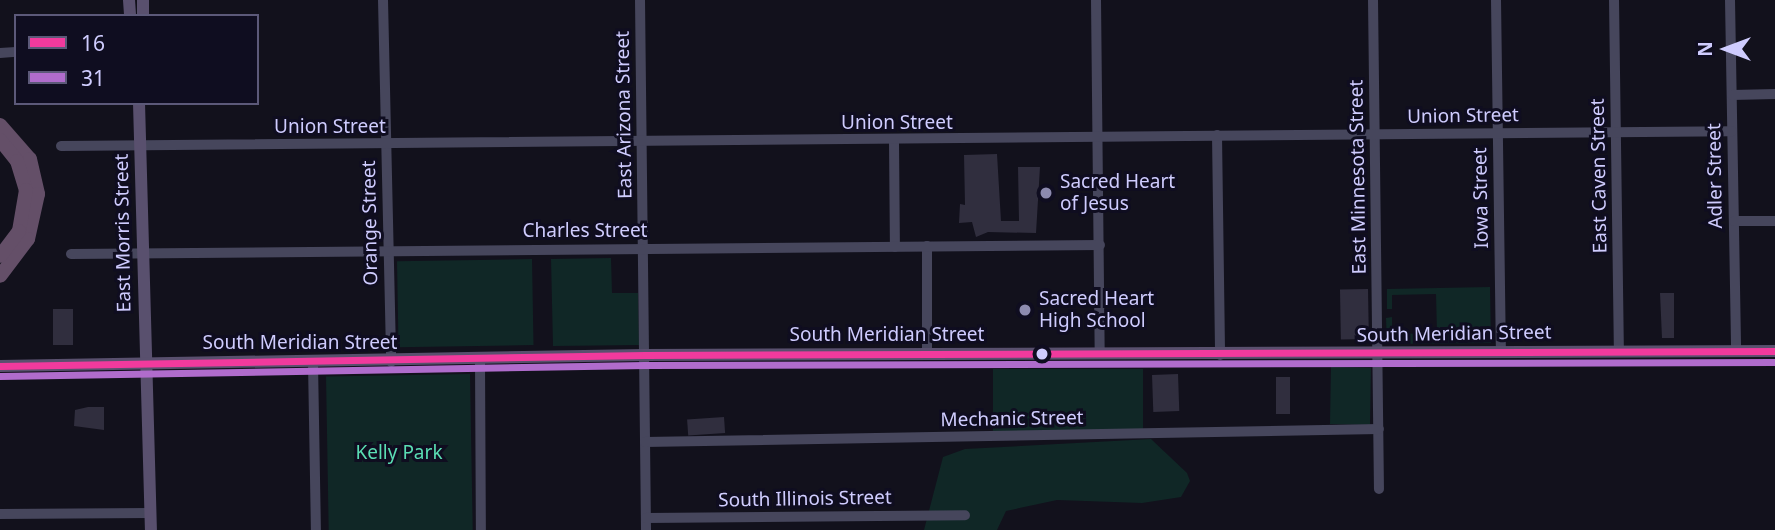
<!DOCTYPE html>
<style>
body{margin:0}
#map{position:relative;width:1775px;height:530px;overflow:hidden;background:#12111c;font-family:"Noto Sans",sans-serif}
div>[style]{position:absolute}
.green>*{inset:0;background:#102726;transform-origin:0 0}
.building>*{inset:0;background:#302e3e;transform-origin:0 0}
.minor>*{height:10px;margin:-5px;padding:0 5px;transform-origin:5px;border-radius:5px;background:#46465c}
.major>*{height:12px;margin:-6px;padding:0 6px;transform-origin:6px;border-radius:6px;background:#59506e}
.highway>*{height:14px;margin:-7px;padding:0 7px;transform-origin:7px;border-radius:7px;background:#644f68}
.bus-1>*{height:7px;margin:-3.5px;padding:0 3.5px;transform-origin:3.5px;border-radius:3.5px;background:#f13a9d}
.bus-2>*{height:7px;margin:-3.5px;padding:0 3.5px;transform-origin:3.5px;border-radius:3.5px;background:#b06ccc}
.dots>*{width:19px;height:19px;translate:-50% -50%;box-sizing:border-box;border:4px solid #0f0d20;border-radius:50%}
span{translate:-50% -50%;white-space:nowrap;text-align:center;line-height:1.15;-webkit-text-stroke:6px #0f0d20;paint-order:stroke}
.street-label{font-size:19px;color:#cfccfe}
.poi-label{font-size:19px;color:#cfccfe}
.left{translate:0 -50%;text-align:left}
.park-label{font-size:19px;color:#5addb3}
.legend{position:absolute;left:14px;top:14px;width:245px;height:91px;box-sizing:border-box;background:#0f0d20;border:2px solid #5c5979;margin:0;padding:9px 12px;list-style:none;font-size:21px;color:#cfccfe}
.legend li{display:flex;align-items:center;gap:14px;height:35px}
.legend b{width:35px;border:2px solid #5c5979}
.north{position:absolute;left:1691px;top:14px;width:70px;height:70px;-webkit-text-stroke:5px #0f0d20;paint-order:stroke;rotate:270deg;font-size:19px;font-weight:700;line-height:28px;text-align:center;color:#cfccfe}
.north::after{content:'';display:block;margin:auto;width:24px;height:32px;background:#cfccfe;clip-path:polygon(50% 0,100% 100%,50% 72%,0 100%)}
</style>
<div id="map">
<div class="green">
<div style="clip-path:polygon(611px 258px,612px 293px,638px 293px,639px 345px,553px 346px,551px 259px)"></div>
<div style="left:532px;top:259px;width:86px;height:135px;rotate:89deg"></div>
<div style="clip-path:polygon(1490px 287px,1491px 343px,1387px 344px,1386px 318px,1392px 317px,1392px 334px,1437px 333px,1436px 294px,1392px 295px,1392px 309px,1387px 309px,1387px 289px)"></div>
<div style="left:1331px;top:367px;width:40px;height:57px;rotate:1deg"></div>
<div style="left:1143px;top:369px;width:62px;height:150px;rotate:90deg"></div>
<div style="left:470px;top:374px;width:156px;height:144px;rotate:89deg"></div>
<div style="clip-path:polygon(1151px 439px,1187px 473px,1190px 481px,1181px 497px,1142px 503px,1057px 500px,1006px 511px,997px 530px,924px 530px,943px 457px,965px 449px)"></div>
</div>
<div class="building">
<div style="clip-path:polygon(997px 154px,1001px 221px,1019px 221px,1018px 167px,1040px 167px,1036px 233px,988px 232px,976px 237px,972px 222px,959px 223px,960px 204px,965px 205px,964px 155px)"></div>
<div style="left:1368px;top:289px;width:50px;height:28px;rotate:89deg"></div>
<div style="clip-path:polygon(1660px 293px,1674px 293px,1674px 338px,1662px 338px)"></div>
<div style="left:73px;top:309px;width:36px;height:20px;rotate:90deg"></div>
<div style="left:1178px;top:374px;width:37px;height:26px;rotate:88deg"></div>
<div style="left:1276px;top:377px;width:14px;height:37px"></div>
<div style="clip-path:polygon(88px 407px,104px 407px,104px 430px,74px 426px,75px 410px)"></div>
<div style="left:724px;top:417px;width:16px;height:37px;rotate:86deg"></div>
</div>
<div class="minor">
<div style="left:383px;top:0;width:362px;rotate:88.7deg"></div>
<div style="left:640px;top:0;width:530px;rotate:89.35deg"></div>
<div style="left:1096px;top:0;width:353px;rotate:89.4deg"></div>
<div style="left:1373px;top:0;width:489px;rotate:89.3deg"></div>
<div style="left:1496px;top:0;width:353px;rotate:89.2deg"></div>
<div style="left:1614px;top:0;width:352px;rotate:89.2deg"></div>
<div style="left:1730px;top:0;width:351px;rotate:89deg"></div>
<div style="left:0;top:53px;width:16px;rotate:-4deg"></div>
<div style="left:1732px;top:95px;width:43px;rotate:-1.3deg"></div>
<div style="left:1217px;top:135px;width:220px;rotate:89.2deg"></div>
<div style="left:894px;top:141px;width:106px;rotate:89.5deg"></div>
<div style="left:61px;top:146px;width:1671px;rotate:-0.51deg"></div>
<div style="left:1734px;top:221px;width:41px"></div>
<div style="left:927px;top:246px;width:108px;rotate:90deg"></div>
<div style="left:71px;top:254px;width:1029px;rotate:-0.5deg"></div>
<div style="left:480px;top:362px;width:168px;rotate:89.7deg"></div>
<div style="left:313px;top:363px;width:167px;rotate:89deg"></div>
<div style="left:645px;top:442px;width:734px;rotate:-1.01deg"></div>
<div style="left:0;top:514px;width:150px;rotate:-0.4deg"></div>
<div style="left:646px;top:518px;width:319px;rotate:-0.5deg"></div>
</div>
<div class="major">
<div style="left:129px;top:0;width:16px;rotate:86deg"></div>
<div style="left:143px;top:0;width:16px;rotate:90deg"></div>
<div style="left:139px;top:103px;width:427px;rotate:88.4deg"></div>
<div style="left:0;top:366px;width:645px;rotate:-0.98deg"></div>
<div style="left:645px;top:355px;width:1130px;rotate:-0.2deg"></div>
</div>
<div class="highway">
<div style="left:0;top:125px;width:45px;rotate:48.6deg"></div>
<div style="left:30px;top:159px;width:36px;rotate:77deg"></div>
<div style="left:38px;top:194px;width:46px;rotate:102.5deg"></div>
<div style="left:28px;top:239px;width:46px;rotate:127.1deg"></div>
<div style="left:0;top:140px;width:27px;rotate:51deg"></div>
<div style="left:17px;top:161px;width:30px;rotate:73deg"></div>
<div style="left:26px;top:190px;width:42px;rotate:99.7deg"></div>
<div style="left:19px;top:231px;width:31px;rotate:127deg"></div>
</div>
<div class="bus-1">
<div style="left:0;top:366px;width:645px;rotate:-0.98deg"></div>
<div style="left:645px;top:355px;width:1130px;rotate:-0.2deg"></div>
</div>
<div class="bus-2">
<div style="left:0;top:376px;width:645px;rotate:-0.98deg"></div>
<div style="left:645px;top:365px;width:1130px;rotate:-0.15deg"></div>
</div>
<div class="dots">
<div style="left:1046px;top:193px;background:#8d8baf"></div>
<div style="left:1025px;top:310px;background:#8d8baf"></div>
<div style="left:1042px;top:354px;background:#cfccfe"></div>
</div>
<div class="street-label">
<span style="left:624px;top:115px;rotate:-91deg">East Arizona Street</span>
<span style="left:1463px;top:116px;rotate:-1deg">Union Street</span>
<span style="left:897px;top:123px">Union Street</span>
<span style="left:330px;top:127px">Union Street</span>
<span style="left:1599px;top:176px;rotate:-91deg">East Caven Street</span>
<span style="left:1715px;top:176px;rotate:-91deg">Adler Street</span>
<span style="left:1358px;top:177px;rotate:-91deg">East Minnesota Street</span>
<span style="left:1481px;top:198px;rotate:-91deg">Iowa Street</span>
<span style="left:370px;top:223px;rotate:-91deg">Orange Street</span>
<span style="left:585px;top:231px">Charles Street</span>
<span style="left:123px;top:233px;rotate:-91deg">East Morris Street</span>
<span style="left:1454px;top:334px;rotate:-1deg">South Meridian Street</span>
<span style="left:887px;top:335px">South Meridian Street</span>
<span style="left:300px;top:343px">South Meridian Street</span>
<span style="left:1012px;top:419px;rotate:-1deg">Mechanic Street</span>
<span style="left:805px;top:499px;rotate:-1deg">South Illinois Street</span>
</div>
<div class="poi-label">
<span class="left" style="left:1060px;top:193px">Sacred Heart<br>of Jesus</span>
<span class="left" style="left:1039px;top:310px">Sacred Heart<br>High School</span>
</div>
<div class="park-label">
<span style="left:399px;top:453px">Kelly Park</span>
</div>
<ul class="legend">
<li><b style="height:9px;background:#f13a9d"></b>16</li>
<li><b style="height:9px;background:#b06ccc"></b>31</li>
</ul>
<div class="north">N</div>
</div>
